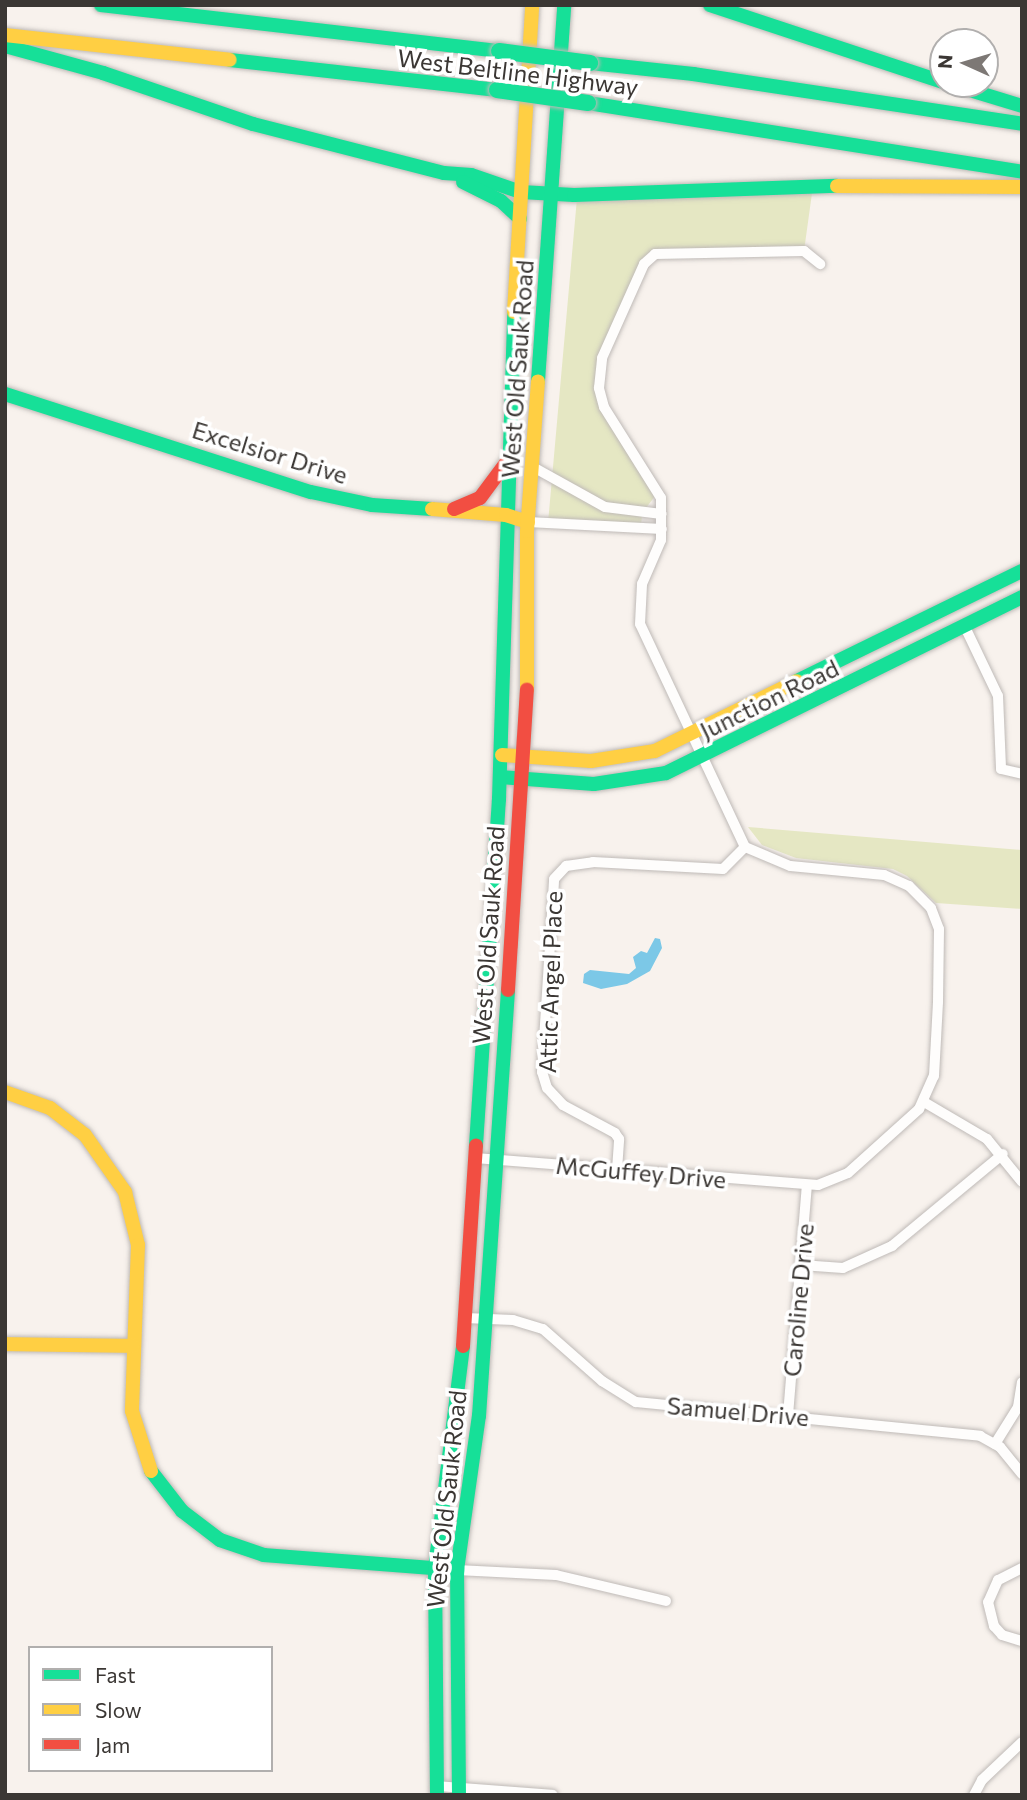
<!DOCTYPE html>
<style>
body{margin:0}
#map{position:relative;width:1027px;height:1800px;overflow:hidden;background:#f8f2ed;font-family:Commissioner,sans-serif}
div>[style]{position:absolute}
.green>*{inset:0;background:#e5e7c3}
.water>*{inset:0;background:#7cc8e7}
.roads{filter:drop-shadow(0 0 2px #bfbab7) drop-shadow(0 0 2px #bfbab7)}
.street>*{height:10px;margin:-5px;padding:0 5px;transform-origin:5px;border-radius:5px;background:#fefdfc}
.fast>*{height:14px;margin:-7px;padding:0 7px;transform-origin:7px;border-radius:7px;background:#16e098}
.slow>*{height:14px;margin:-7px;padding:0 7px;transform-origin:7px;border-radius:7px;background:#ffcf43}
.jam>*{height:14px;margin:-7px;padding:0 7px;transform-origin:7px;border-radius:7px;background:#f24e42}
.bridges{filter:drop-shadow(0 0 2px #bfbab7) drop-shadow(0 0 2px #bfbab7)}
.fast-bridge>*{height:16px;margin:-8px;padding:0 8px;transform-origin:8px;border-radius:8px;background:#16e098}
span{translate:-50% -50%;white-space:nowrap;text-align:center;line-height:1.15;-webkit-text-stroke:7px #fff;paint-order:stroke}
.street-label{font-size:24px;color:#3b3734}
.frame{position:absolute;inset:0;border:7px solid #3b3734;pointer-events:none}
.legend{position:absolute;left:28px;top:1646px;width:245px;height:126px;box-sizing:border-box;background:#fff;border:2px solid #b1afae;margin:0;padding:9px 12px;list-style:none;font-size:21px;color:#3b3734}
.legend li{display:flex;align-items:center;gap:14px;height:35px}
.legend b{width:35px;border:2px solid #b1afae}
.north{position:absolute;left:929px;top:28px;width:70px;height:70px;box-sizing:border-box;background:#fff;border:2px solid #b1afae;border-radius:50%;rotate:274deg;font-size:19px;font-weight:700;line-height:28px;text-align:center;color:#3b3734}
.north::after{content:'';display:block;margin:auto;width:24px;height:32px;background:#7d7875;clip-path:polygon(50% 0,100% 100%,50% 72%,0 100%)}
</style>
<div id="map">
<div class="green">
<div style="clip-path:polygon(813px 186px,804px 251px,655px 254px,644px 264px,602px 358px,604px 407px,659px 491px,642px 513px,641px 528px,548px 523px,577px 198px)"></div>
<div style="clip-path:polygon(748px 827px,1022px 850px,1022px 909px,936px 903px,907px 876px,893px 869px,796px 858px,762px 845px)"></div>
</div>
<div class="water">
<div style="clip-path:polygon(655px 938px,660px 939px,662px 948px,650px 971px,627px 984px,601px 989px,583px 983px,584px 974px,590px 970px,629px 974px,636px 968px,633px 957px,641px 951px,647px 953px)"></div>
</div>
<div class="roads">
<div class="street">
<div style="left:533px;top:467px;width:82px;rotate:29.1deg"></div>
<div style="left:605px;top:507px;width:57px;rotate:7deg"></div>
<div style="left:528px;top:522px;width:134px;rotate:3deg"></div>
<div style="left:965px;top:627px;width:76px;rotate:64.4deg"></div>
<div style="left:998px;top:696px;width:73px;rotate:87.6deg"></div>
<div style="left:1001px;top:769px;width:22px;rotate:13deg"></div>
<div style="left:924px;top:1102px;width:73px;rotate:30.4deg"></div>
<div style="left:987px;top:1139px;width:55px;rotate:50.9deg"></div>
<div style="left:475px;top:1158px;width:344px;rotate:4.5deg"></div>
<div style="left:818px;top:1185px;width:32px;rotate:-22deg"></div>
<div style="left:848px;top:1173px;width:96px;rotate:-42deg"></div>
<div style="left:919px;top:1109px;width:36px;rotate:-66deg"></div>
<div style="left:934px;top:1076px;width:74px;rotate:-86.9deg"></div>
<div style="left:938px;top:1002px;width:73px;rotate:-89.2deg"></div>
<div style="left:939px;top:929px;width:22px;rotate:-111deg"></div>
<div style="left:931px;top:908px;width:31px;rotate:-135deg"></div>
<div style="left:909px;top:886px;width:27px;rotate:-156deg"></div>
<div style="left:884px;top:875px;width:94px;rotate:-174.5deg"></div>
<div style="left:790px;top:866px;width:49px;rotate:-157.1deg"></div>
<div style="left:617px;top:1170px;width:31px;rotate:-86deg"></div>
<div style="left:619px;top:1139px;width:7px;rotate:-124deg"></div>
<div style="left:615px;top:1133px;width:59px;rotate:-151.7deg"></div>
<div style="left:563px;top:1105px;width:23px;rotate:-133deg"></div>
<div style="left:547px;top:1088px;width:17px;rotate:-107deg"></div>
<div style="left:542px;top:1072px;width:193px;rotate:-86.4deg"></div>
<div style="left:554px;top:879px;width:18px;rotate:-47deg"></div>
<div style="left:566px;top:866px;width:27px;rotate:-8deg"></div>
<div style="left:593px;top:862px;width:130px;rotate:3.1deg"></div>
<div style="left:723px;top:869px;width:31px;rotate:-45deg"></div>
<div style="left:745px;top:847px;width:246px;rotate:-115.2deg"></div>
<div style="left:640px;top:624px;width:40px;rotate:-87.1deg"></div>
<div style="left:642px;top:584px;width:48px;rotate:-66.6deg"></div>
<div style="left:661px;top:540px;width:42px;rotate:-90deg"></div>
<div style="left:661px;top:498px;width:107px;rotate:-122.1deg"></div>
<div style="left:604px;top:407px;width:20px;rotate:-105deg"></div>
<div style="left:599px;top:388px;width:30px;rotate:-84deg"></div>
<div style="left:602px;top:358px;width:103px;rotate:-65.9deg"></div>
<div style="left:644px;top:264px;width:15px;rotate:-42deg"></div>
<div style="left:655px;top:254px;width:149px;rotate:-1.2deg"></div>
<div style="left:804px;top:251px;width:21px;rotate:39deg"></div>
<div style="left:801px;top:1265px;width:42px;rotate:4.1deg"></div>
<div style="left:843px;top:1268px;width:54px;rotate:-24.2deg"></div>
<div style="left:892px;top:1246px;width:144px;rotate:-39.7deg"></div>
<div style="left:465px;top:1318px;width:48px;rotate:2.4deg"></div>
<div style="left:513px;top:1320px;width:31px;rotate:17deg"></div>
<div style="left:543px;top:1329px;width:79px;rotate:41.4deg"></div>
<div style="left:602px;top:1381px;width:40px;rotate:32deg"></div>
<div style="left:636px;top:1402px;width:346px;rotate:5.6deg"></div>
<div style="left:980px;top:1436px;width:23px;rotate:29deg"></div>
<div style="left:1000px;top:1447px;width:35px;rotate:51deg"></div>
<div style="left:788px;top:1415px;width:231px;rotate:-85.3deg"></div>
<div style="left:995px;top:1444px;width:44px;rotate:-58.1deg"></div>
<div style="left:1018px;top:1407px;width:25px;rotate:-81deg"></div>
<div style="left:1022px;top:1568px;width:27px;rotate:153deg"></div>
<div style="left:998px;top:1580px;width:24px;rotate:114deg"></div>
<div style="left:988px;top:1602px;width:25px;rotate:76deg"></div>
<div style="left:994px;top:1626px;width:12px;rotate:48deg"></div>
<div style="left:1002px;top:1635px;width:21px;rotate:17deg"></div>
<div style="left:457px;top:1570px;width:99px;rotate:2.9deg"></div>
<div style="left:556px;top:1575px;width:113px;rotate:13.3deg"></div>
<div style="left:437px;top:1786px;width:116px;rotate:4.4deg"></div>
<div style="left:974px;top:1795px;width:17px;rotate:-62deg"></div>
<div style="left:982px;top:1780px;width:55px;rotate:-43.5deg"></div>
</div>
<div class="fast">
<div style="left:101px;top:5px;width:401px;rotate:6.6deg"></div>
<div style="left:710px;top:5px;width:245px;rotate:18.3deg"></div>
<div style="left:5px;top:46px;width:102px;rotate:15.4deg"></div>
<div style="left:103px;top:73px;width:158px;rotate:18.8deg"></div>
<div style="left:253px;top:124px;width:197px;rotate:14.4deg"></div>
<div style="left:444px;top:173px;width:27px;rotate:4deg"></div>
<div style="left:471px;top:175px;width:53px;rotate:18.8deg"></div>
<div style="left:521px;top:192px;width:53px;rotate:3.2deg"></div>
<div style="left:574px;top:195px;width:263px;rotate:-2deg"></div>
<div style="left:230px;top:60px;width:269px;rotate:6.4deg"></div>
<div style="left:590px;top:63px;width:104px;rotate:6.1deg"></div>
<div style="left:693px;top:74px;width:333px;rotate:8.6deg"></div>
<div style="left:950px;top:84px;width:75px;rotate:17deg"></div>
<div style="left:588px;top:103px;width:439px;rotate:9deg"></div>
<div style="left:463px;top:182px;width:42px;rotate:26.6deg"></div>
<div style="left:501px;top:201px;width:26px;rotate:43deg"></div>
<div style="left:538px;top:381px;width:377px;rotate:-86deg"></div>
<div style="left:5px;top:394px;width:321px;rotate:17.8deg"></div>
<div style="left:311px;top:492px;width:62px;rotate:12deg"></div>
<div style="left:372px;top:505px;width:60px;rotate:3.8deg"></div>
<div style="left:797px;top:681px;width:250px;rotate:-26.1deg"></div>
<div style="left:500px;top:777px;width:94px;rotate:4.3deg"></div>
<div style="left:594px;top:784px;width:73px;rotate:-8.7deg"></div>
<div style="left:666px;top:773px;width:397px;rotate:-26.3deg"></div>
<div style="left:476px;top:1145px;width:347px;rotate:-86.2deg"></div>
<div style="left:499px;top:799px;width:487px;rotate:-88.2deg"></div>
<div style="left:151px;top:1471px;width:51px;rotate:52.2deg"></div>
<div style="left:182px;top:1511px;width:48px;rotate:37.3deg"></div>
<div style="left:220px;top:1540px;width:46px;rotate:18.8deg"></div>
<div style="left:264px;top:1555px;width:194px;rotate:4.4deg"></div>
<div style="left:437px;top:1795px;width:227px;rotate:-90.5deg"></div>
<div style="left:435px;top:1568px;width:224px;rotate:-82.8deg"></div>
<div style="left:459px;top:1795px;width:225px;rotate:-90.5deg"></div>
<div style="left:457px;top:1570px;width:156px;rotate:-81.9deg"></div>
<div style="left:479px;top:1416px;width:427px;rotate:-86.1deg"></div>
</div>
<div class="slow">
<div style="left:5px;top:35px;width:226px;rotate:6.3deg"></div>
<div style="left:837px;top:186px;width:185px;rotate:0.3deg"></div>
<div style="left:514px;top:312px;width:308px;rotate:-86.6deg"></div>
<div style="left:432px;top:509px;width:74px;rotate:4.6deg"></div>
<div style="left:506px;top:515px;width:23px;rotate:18deg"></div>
<div style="left:527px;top:690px;width:159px;rotate:-90deg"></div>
<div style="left:527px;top:531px;width:150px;rotate:-85.8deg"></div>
<div style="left:502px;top:755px;width:89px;rotate:3.9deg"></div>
<div style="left:591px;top:761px;width:65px;rotate:-8.9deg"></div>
<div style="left:655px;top:751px;width:158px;rotate:-26.2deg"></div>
<div style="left:5px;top:1092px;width:48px;rotate:19.6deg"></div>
<div style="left:50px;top:1108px;width:44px;rotate:37.6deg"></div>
<div style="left:85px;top:1135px;width:70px;rotate:54.9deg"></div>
<div style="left:125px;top:1192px;width:55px;rotate:76.2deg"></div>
<div style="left:138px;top:1245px;width:166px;rotate:92.1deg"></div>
<div style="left:132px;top:1411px;width:63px;rotate:72.4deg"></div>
<div style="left:5px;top:1344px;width:128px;rotate:0.9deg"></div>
</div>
<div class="jam">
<div style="left:454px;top:509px;width:28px;rotate:-23deg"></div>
<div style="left:480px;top:498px;width:49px;rotate:-53.4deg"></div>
<div style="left:508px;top:990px;width:301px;rotate:-86.4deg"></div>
<div style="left:463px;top:1346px;width:201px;rotate:-86.3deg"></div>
</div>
</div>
<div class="bridges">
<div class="fast-bridge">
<div style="left:499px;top:51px;width:92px;rotate:7.5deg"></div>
<div style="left:497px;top:90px;width:92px;rotate:8.1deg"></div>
</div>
</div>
<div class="street-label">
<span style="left:518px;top:72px;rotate:7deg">West Beltline Highway</span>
<span style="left:517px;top:369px;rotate:-86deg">West Old Sauk Road</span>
<span style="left:270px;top:452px;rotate:17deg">Excelsior Drive</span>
<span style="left:769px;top:699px;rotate:-26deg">Junction Road</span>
<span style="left:488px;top:935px;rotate:-86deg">West Old Sauk Road</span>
<span style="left:550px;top:982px;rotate:-88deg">Attic Angel Place</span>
<span style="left:641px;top:1172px;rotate:5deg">McGuffey Drive</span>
<span style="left:798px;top:1300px;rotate:-85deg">Caroline Drive</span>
<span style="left:738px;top:1411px;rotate:5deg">Samuel Drive</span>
<span style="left:446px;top:1499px;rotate:-84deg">West Old Sauk Road</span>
</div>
<div class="frame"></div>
<ul class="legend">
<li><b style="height:9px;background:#16e098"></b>Fast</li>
<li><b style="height:9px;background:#ffcf43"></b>Slow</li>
<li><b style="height:9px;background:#f24e42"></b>Jam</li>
</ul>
<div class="north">N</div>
</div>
